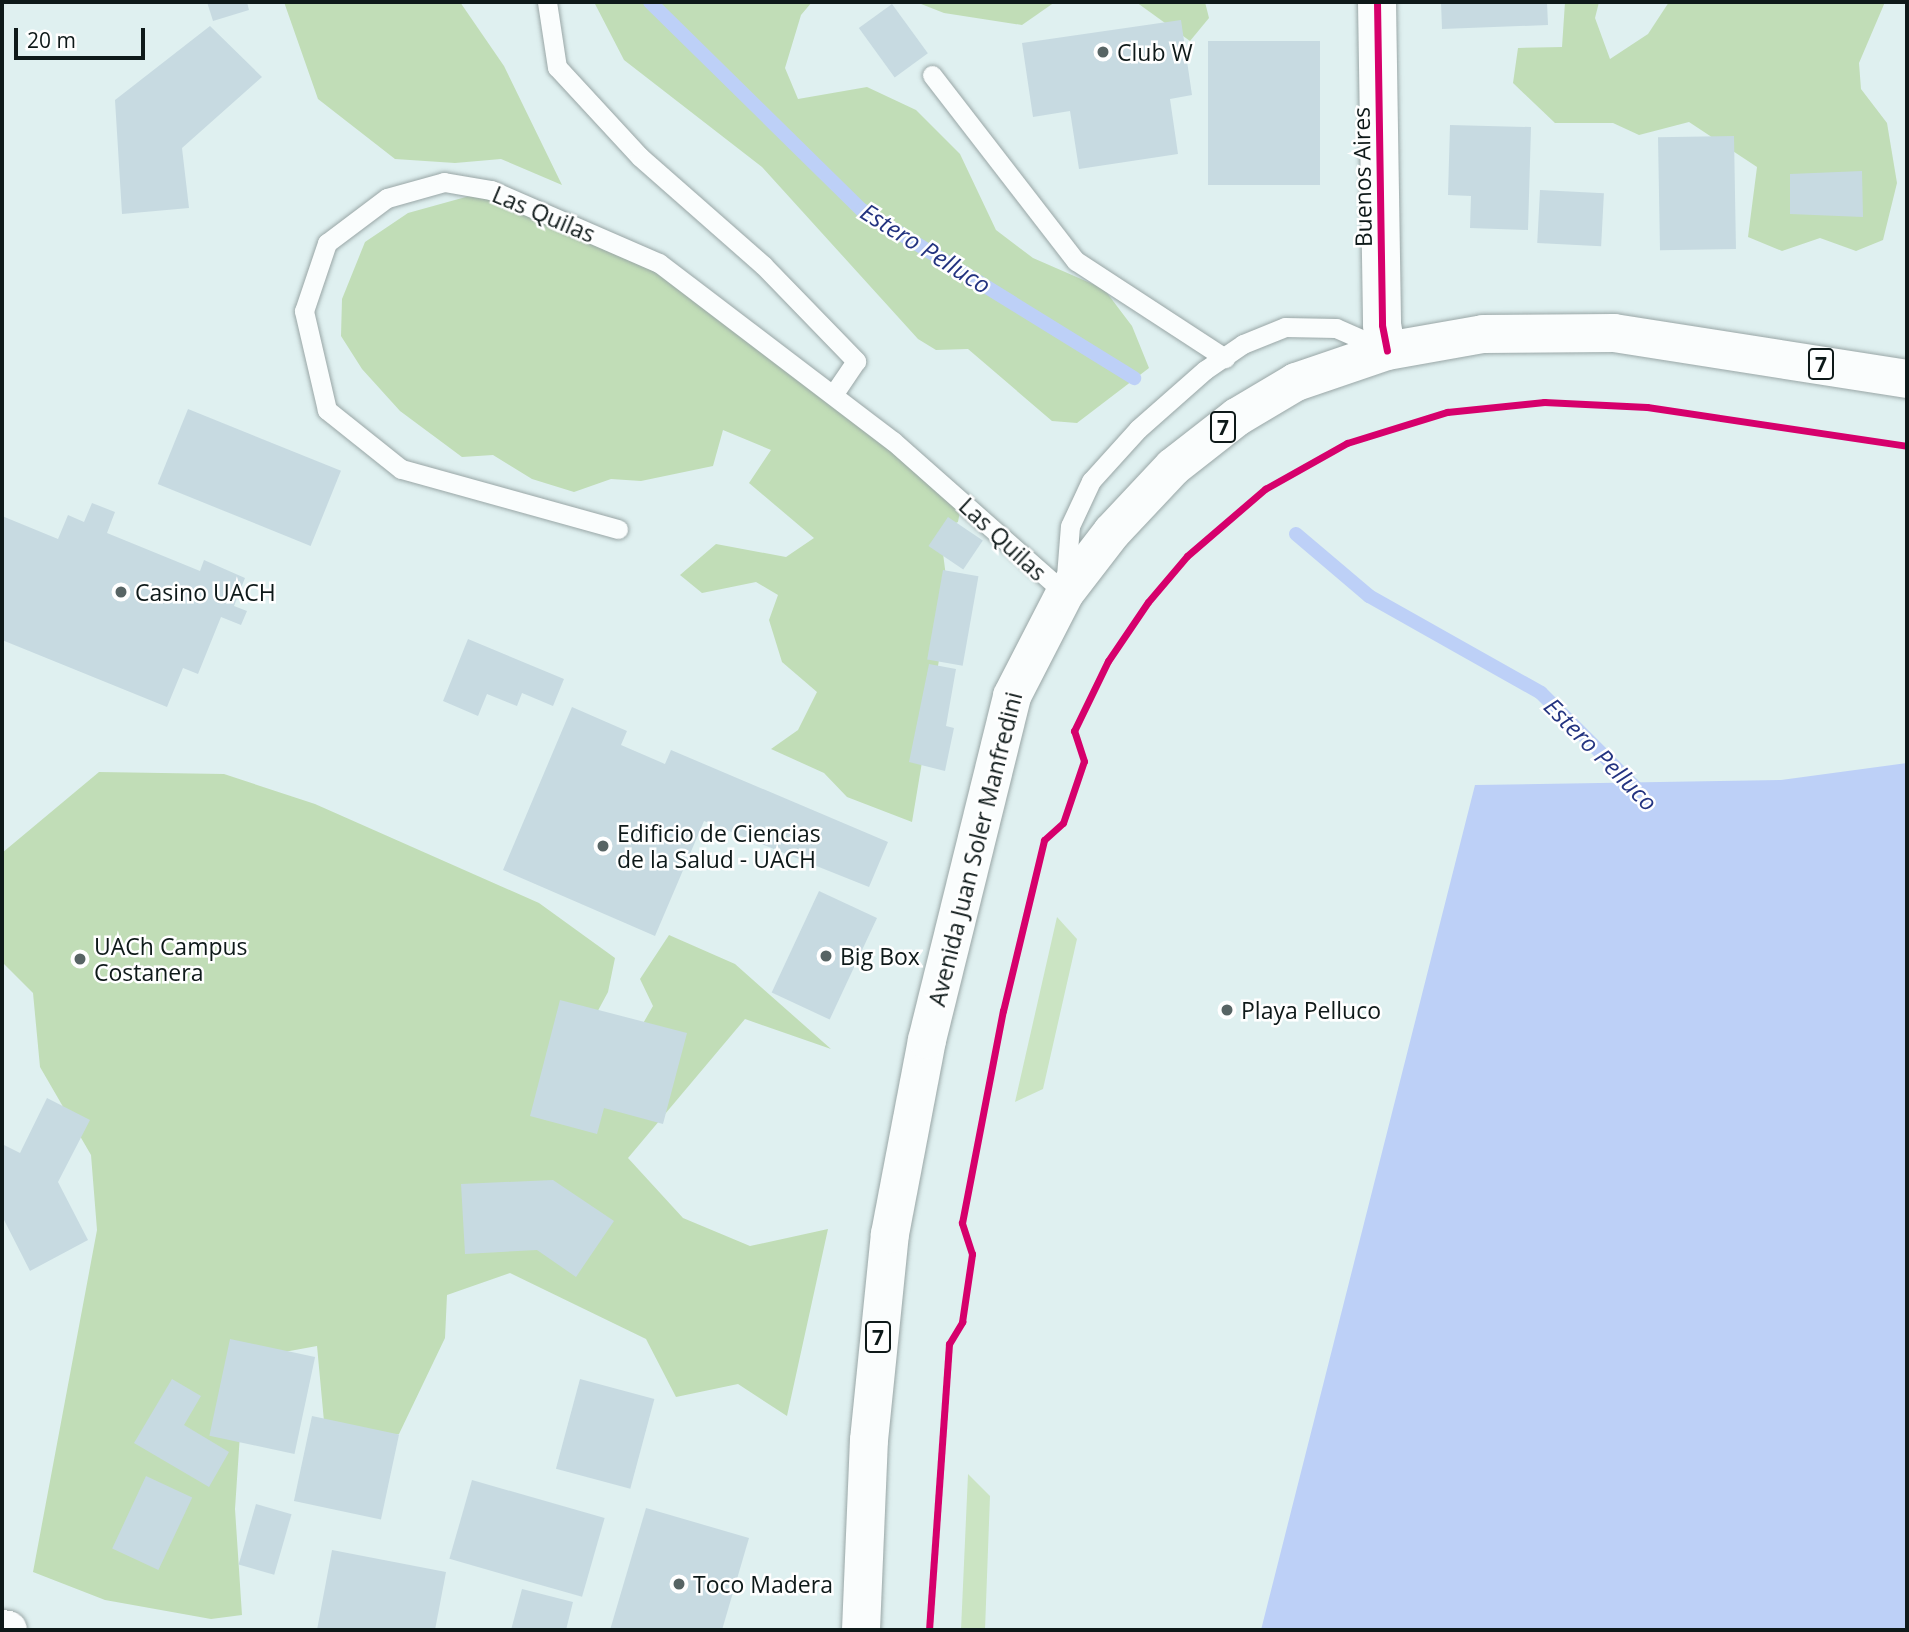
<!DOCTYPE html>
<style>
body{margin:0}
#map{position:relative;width:1909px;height:1632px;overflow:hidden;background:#dff0f0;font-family:"Open Sans",sans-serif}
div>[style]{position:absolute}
.green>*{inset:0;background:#cbe4c3}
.forest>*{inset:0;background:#c1ddb7}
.water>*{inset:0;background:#bdd0f7}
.stream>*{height:14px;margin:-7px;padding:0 7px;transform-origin:7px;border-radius:7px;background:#bdd0f7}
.building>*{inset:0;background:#c7dae1;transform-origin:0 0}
.roads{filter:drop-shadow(0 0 2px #99a6a6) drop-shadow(0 0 2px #99a6a6)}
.service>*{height:19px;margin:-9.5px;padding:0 9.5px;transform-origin:9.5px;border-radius:9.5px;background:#fafdfd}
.minor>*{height:38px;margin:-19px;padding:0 19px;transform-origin:19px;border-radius:19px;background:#fafdfd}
.trunk>*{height:38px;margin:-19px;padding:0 19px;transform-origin:19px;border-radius:19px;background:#fafdfd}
.cycleway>*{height:7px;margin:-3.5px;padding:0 3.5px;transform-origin:3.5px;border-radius:3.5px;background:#d6006c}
.dots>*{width:19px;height:19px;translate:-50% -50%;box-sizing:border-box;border:4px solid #fff;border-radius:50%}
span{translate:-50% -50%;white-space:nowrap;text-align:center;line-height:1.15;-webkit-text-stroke:5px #fff;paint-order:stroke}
.shield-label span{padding:2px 5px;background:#fff;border:2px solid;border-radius:5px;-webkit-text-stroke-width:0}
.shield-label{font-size:21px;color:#0e1919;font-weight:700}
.poi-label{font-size:23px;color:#0e1919}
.left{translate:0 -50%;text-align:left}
.street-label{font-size:23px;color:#0e1919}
.water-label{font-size:24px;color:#233380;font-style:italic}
.frame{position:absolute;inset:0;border:4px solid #0e1919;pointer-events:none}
.scale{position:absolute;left:14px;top:28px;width:131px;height:32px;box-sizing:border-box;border:4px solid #0e1919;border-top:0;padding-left:9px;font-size:21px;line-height:24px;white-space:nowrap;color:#0e1919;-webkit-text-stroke:5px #fff;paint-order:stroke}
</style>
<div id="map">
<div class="green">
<div style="clip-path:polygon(1057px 917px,1077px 939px,1043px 1089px,1015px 1102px)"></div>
<div style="clip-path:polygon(968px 1474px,990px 1496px,985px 1630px,961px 1630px)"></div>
</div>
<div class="forest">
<div style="clip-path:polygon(284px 2px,460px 2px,504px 66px,562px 185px,501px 159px,455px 163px,395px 159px,318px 99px)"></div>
<div style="clip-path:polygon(594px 2px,812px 2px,801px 15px,785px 68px,798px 99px,867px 87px,916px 110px,960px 154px,996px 230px,1033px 258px,1104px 289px,1132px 326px,1149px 368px,1077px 423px,1052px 421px,968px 349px,936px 350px,918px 339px,762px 167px,624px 60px)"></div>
<div style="clip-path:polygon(916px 2px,1055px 2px,1022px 25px,944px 13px)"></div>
<div style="clip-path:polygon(1136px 2px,1205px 2px,1209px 18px,1190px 41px)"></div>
<div style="clip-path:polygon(1565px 2px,1599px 2px,1595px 18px,1610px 59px,1648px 34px,1669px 2px,1885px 2px,1859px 63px,1861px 89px,1887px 123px,1897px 183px,1883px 240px,1856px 251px,1820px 238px,1782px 251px,1748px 237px,1757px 167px,1689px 122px,1639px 135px,1613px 123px,1555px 123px,1513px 83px,1518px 48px,1562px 47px)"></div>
<div style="clip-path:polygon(491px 190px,659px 263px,962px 501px,958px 522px,940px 530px,949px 600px,912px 822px,847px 797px,824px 773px,771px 749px,798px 730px,817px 692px,782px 662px,769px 620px,778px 595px,756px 582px,702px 593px,680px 575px,716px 544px,786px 557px,814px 538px,749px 483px,771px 450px,723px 430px,713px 466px,641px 481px,611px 479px,574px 492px,532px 479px,493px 455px,462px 457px,400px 411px,362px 369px,341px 336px,342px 299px,365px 242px,408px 213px)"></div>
<div style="clip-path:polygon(99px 772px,224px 774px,315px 804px,539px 903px,615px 958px,608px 992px,573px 1057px,609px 1083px,653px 1006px,640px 979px,669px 935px,735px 964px,831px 1049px,745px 1019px,628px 1158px,683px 1218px,750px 1246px,828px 1229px,787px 1416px,738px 1384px,676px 1397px,646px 1339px,510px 1273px,447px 1295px,445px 1338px,399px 1434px,326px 1443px,317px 1346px,245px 1359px,235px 1509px,242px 1615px,211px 1619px,105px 1600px,33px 1572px,97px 1230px,91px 1155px,40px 1067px,33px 993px,2px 962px,2px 853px)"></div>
</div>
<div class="water">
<div style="clip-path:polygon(1907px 763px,1907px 1630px,1261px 1630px,1475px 785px,1781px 780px)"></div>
</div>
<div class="stream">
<div style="left:650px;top:2px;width:297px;rotate:44.5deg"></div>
<div style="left:862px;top:210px;width:320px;rotate:31.7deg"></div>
<div style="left:1296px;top:534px;width:96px;rotate:40.3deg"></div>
<div style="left:1369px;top:596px;width:197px;rotate:29.4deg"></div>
<div style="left:1541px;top:693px;width:143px;rotate:45deg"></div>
</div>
<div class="building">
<div style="clip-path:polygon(207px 2px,247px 2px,249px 10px,213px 21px)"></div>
<div style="clip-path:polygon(1441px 2px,1547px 2px,1548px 25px,1442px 29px)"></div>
<div style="left:892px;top:4px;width:61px;height:41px;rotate:54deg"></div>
<div style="clip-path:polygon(1181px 20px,1192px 95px,1170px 99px,1178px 154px,1079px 169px,1070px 111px,1033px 117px,1022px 43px)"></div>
<div style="clip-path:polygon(210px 26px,262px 77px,182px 148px,189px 208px,122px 214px,115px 100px)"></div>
<div style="left:1208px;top:41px;width:112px;height:144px"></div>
<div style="clip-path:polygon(1450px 125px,1531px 127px,1528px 230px,1470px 228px,1471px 196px,1448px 195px)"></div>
<div style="left:1734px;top:136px;width:113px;height:76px;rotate:89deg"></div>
<div style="clip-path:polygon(1862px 171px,1863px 217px,1790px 214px,1790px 174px)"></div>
<div style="left:1540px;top:190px;width:64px;height:53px;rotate:3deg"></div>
<div style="left:188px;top:409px;width:165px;height:81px;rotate:22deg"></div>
<div style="clip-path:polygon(92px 503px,115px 512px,107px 533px,200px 571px,204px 560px,245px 578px,234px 606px,247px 611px,241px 625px,221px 617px,198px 674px,183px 668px,167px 707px,2px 640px,2px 516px,58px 539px,68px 515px,84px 522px)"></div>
<div style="left:948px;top:517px;width:42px;height:35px;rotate:34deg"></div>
<div style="left:943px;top:570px;width:36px;height:91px;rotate:10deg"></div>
<div style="clip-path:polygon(468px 639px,564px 679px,553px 706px,522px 693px,517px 706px,487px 694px,478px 716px,443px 701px)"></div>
<div style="clip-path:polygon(929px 664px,956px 669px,946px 726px,954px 728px,945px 771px,909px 762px)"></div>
<div style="clip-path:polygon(572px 707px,627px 731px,621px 745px,665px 764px,671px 750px,888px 842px,869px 887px,704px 821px,655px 936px,503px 870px)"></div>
<div style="left:819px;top:891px;width:64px;height:112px;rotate:25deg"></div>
<div style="clip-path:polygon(560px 1000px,687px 1033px,663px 1124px,604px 1108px,597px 1134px,530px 1116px)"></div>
<div style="clip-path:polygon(47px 1098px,90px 1120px,58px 1182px,88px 1240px,30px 1271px,2px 1216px,2px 1144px,20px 1153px)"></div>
<div style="clip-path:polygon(553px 1180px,614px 1221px,576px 1277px,537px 1250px,465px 1254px,461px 1184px)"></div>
<div style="left:230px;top:1339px;width:87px;height:99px;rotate:12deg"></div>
<div style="clip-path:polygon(172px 1379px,201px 1396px,184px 1425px,229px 1452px,209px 1487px,134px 1443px)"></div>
<div style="left:580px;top:1379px;width:77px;height:93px;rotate:15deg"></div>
<div style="left:312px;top:1416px;width:89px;height:87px;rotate:12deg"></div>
<div style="left:146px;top:1476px;width:51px;height:80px;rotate:25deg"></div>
<div style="left:472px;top:1480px;width:138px;height:82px;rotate:16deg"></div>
<div style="left:256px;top:1504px;width:37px;height:63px;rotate:16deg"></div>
<div style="clip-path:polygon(646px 1508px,749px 1538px,722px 1630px,610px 1630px)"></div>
<div style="clip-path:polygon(332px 1550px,446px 1572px,435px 1630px,317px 1630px)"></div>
<div style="clip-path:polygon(522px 1589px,573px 1602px,566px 1630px,511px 1630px)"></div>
</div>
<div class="roads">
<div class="service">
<div style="left:547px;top:2px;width:66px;rotate:81.3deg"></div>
<div style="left:557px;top:67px;width:122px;rotate:47.3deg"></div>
<div style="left:640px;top:157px;width:164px;rotate:41.3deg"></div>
<div style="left:763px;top:265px;width:134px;rotate:45.9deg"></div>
<div style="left:856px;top:361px;width:41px;rotate:124.1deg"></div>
<div style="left:932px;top:75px;width:235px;rotate:52.3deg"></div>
<div style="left:1076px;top:261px;width:178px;rotate:33.1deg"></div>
<div style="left:618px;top:529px;width:225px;rotate:-164.5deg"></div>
<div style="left:401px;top:469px;width:95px;rotate:-141.4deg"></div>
<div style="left:327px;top:410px;width:102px;rotate:-103.1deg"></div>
<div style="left:304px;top:311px;width:72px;rotate:-71.3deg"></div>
<div style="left:327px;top:243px;width:75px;rotate:-36.9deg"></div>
<div style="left:387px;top:198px;width:59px;rotate:-15.7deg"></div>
<div style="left:444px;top:182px;width:48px;rotate:9.7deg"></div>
<div style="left:491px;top:190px;width:183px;rotate:23.5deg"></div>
<div style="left:659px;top:263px;width:294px;rotate:37.3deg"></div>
<div style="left:893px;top:441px;width:230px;rotate:41.5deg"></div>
<div style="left:1065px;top:589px;width:63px;rotate:-85.5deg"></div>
<div style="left:1070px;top:526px;width:50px;rotate:-65deg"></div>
<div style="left:1091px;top:481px;width:70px;rotate:-47.9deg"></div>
<div style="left:1138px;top:429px;width:89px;rotate:-41.4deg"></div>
<div style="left:1205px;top:370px;width:46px;rotate:-34.4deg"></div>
<div style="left:1243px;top:344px;width:45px;rotate:-22deg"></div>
<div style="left:1285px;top:327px;width:51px;rotate:1.1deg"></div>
<div style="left:1336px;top:328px;width:55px;rotate:23.7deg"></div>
</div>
<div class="minor">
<div style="left:1377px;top:2px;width:323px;rotate:89.1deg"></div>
<div style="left:1382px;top:325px;width:26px;rotate:79deg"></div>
<div style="left:2px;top:1629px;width:6px;rotate:9deg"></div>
</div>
<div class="trunk">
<div style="left:861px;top:1630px;width:190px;rotate:-87.6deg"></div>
<div style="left:869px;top:1440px;width:207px;rotate:-84.2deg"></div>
<div style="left:890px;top:1234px;width:197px;rotate:-79.2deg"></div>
<div style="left:927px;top:1040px;width:354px;rotate:-76.1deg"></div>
<div style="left:1012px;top:696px;width:116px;rotate:-62.8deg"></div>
<div style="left:1065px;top:593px;width:77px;rotate:-52.4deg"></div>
<div style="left:1112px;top:532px;width:89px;rotate:-46.8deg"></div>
<div style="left:1173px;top:467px;width:81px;rotate:-38deg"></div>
<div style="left:1237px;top:417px;width:69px;rotate:-30.7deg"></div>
<div style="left:1296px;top:382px;width:96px;rotate:-18.8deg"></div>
<div style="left:1387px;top:351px;width:97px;rotate:-10deg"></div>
<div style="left:1483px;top:334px;width:131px;rotate:-0.4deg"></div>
<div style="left:1614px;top:333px;width:297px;rotate:8.9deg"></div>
</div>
</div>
<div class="cycleway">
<div style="left:1377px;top:2px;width:323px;rotate:89.1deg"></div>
<div style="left:1382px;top:325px;width:26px;rotate:79deg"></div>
<div style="left:929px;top:1630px;width:287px;rotate:-86deg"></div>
<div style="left:949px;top:1344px;width:26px;rotate:-59deg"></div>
<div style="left:962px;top:1322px;width:69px;rotate:-81.6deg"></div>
<div style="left:972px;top:1254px;width:33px;rotate:-108deg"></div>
<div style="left:962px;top:1223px;width:216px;rotate:-79.1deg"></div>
<div style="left:1003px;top:1011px;width:176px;rotate:-76.5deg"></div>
<div style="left:1044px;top:840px;width:25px;rotate:-42deg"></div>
<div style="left:1063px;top:823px;width:65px;rotate:-71.3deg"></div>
<div style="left:1084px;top:761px;width:32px;rotate:-108deg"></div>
<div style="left:1074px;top:731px;width:78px;rotate:-64.1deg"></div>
<div style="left:1108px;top:661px;width:71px;rotate:-55.9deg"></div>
<div style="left:1148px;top:602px;width:60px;rotate:-49.7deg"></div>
<div style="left:1187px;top:556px;width:103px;rotate:-40.7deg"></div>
<div style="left:1265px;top:489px;width:94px;rotate:-29.3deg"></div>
<div style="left:1347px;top:443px;width:105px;rotate:-17.2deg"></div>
<div style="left:1447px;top:412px;width:98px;rotate:-5.9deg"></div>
<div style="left:1544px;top:402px;width:103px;rotate:2.8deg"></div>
<div style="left:1647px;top:407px;width:263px;rotate:8.5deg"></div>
</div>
<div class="dots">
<div style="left:1103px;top:52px;background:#576464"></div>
<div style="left:121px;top:592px;background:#576464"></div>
<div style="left:603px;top:846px;background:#576464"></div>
<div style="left:826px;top:956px;background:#576464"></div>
<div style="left:80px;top:959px;background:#576464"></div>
<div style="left:1227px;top:1010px;background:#576464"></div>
<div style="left:679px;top:1584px;background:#576464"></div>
</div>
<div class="shield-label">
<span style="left:1821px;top:364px">7</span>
<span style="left:1223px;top:427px">7</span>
<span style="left:878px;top:1337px">7</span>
</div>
<div class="poi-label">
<span class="left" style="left:1117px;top:52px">Club W</span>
<span class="left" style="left:135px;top:592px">Casino UACH</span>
<span class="left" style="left:617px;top:846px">Edificio de Ciencias<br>de la Salud - UACH</span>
<span class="left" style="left:94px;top:959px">UACh Campus<br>Costanera</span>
<span class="left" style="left:840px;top:956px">Big Box</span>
<span class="left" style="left:1241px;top:1010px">Playa Pelluco</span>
<span class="left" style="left:693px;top:1584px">Toco Madera</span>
</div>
<div class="street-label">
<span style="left:1362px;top:177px;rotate:-91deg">Buenos Aires</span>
<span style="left:544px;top:214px;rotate:23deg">Las Quilas</span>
<span style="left:1003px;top:539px;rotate:43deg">Las Quilas</span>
<span style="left:975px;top:849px;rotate:-76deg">Avenida Juan Soler Manfredini</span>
</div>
<div class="water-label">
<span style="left:926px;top:248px;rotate:32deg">Estero Pelluco</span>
<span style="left:1601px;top:754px;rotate:45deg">Estero Pelluco</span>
</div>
<div class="frame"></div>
<div class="scale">20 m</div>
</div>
